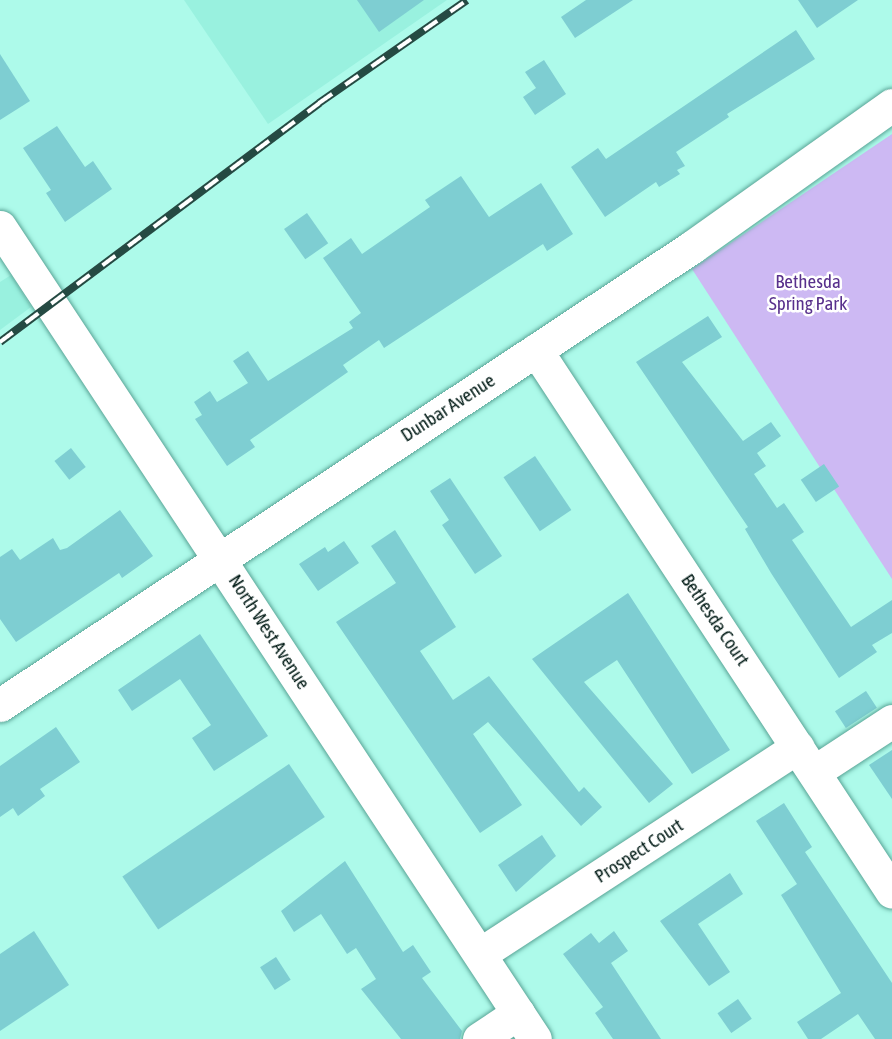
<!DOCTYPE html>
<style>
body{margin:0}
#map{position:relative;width:892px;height:1039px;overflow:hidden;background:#adfaea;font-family:"Asap Condensed",sans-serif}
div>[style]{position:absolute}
.built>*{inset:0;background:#99f1df}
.green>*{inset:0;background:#cdb9f3}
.building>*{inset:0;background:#7eced2;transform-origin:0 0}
.roads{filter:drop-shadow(0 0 2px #59a496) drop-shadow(0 0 2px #59a496)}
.minor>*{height:33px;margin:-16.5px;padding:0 16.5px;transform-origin:16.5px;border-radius:16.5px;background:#fff}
.rail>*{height:8px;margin-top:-4px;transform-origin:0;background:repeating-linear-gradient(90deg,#fff 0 16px,#254a43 0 32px);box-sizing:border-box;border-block:2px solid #254a43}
span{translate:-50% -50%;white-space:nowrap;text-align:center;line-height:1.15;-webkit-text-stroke:5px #fff;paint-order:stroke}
.park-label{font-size:19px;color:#58308c}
.street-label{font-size:19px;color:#001a15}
</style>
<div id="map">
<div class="built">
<div style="clip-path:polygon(184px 0,447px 0,268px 124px)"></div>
<div style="clip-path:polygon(11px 275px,31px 307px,0 330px,0 282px)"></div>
</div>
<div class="green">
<div style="clip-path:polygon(892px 134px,892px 579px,692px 269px)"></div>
</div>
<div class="building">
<div style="clip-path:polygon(357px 0,424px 0,379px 32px)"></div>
<div style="clip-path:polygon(586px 0,633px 0,575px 38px,561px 17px)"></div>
<div style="clip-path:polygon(798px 0,858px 0,817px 28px)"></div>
<div style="clip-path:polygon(796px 30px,815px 59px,727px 114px,729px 117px,676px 152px,685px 166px,677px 170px,680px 174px,659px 187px,656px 182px,605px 217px,571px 167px,598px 148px,606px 159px)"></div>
<div style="clip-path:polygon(0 54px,30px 101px,0 120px)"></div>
<div style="clip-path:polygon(544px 60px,566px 94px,535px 115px,523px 97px,536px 88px,525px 72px)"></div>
<div style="clip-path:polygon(57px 126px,85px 167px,93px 161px,112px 189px,65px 222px,46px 193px,51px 190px,23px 148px)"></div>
<div style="clip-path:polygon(461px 176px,489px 217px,541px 183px,573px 234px,547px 251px,543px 244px,384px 348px,379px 340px,343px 365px,348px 372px,250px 440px,255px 447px,227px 466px,195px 419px,202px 415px,194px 402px,210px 391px,217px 402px,248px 383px,233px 361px,248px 351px,268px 381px,353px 328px,349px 322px,361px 313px,323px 258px,351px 238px,362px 254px,430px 207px,425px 200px)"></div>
<div style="left:307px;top:213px;width:37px;height:28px;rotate:55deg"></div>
<div style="clip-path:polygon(708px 316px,722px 337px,682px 362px,743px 441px,771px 422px,781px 436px,757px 453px,766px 466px,754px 474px,777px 508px,784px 503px,804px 532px,792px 540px,851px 627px,892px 600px,892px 633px,872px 645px,877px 652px,839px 678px,771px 573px,745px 529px,748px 527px,636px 362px)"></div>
<div style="left:71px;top:448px;width:24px;height:21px;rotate:52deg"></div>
<div style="left:535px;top:456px;width:65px;height:38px;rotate:56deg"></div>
<div style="left:824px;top:464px;width:27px;height:28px;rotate:56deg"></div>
<div style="clip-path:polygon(450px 478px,502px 556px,475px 574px,442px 525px,449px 520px,430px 491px)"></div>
<div style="clip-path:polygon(120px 510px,153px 556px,122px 578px,119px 573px,16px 642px,0 619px,0 557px,12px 549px,20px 560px,53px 538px,60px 550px,67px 548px)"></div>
<div style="clip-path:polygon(395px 530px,456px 627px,420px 651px,453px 700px,489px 676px,579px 792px,584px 787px,602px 807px,581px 826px,488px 722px,473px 734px,522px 805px,480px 833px,336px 622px,396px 583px,371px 546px)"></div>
<div style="clip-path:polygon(344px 541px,359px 563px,318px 591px,299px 564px,325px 547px,328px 552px)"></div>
<div style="clip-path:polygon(628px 593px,730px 750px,692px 774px,617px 660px,584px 682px,673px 784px,649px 803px,532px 659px)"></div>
<div style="clip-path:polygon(200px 634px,268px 736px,214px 771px,192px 738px,211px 725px,180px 679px,132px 711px,118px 690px)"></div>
<div style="left:866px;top:691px;width:20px;height:37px;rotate:57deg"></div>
<div style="clip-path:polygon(56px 727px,80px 762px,40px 789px,45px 796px,18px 816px,13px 808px,0 817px,0 766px)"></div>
<div style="clip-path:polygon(892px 750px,892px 799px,869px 765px)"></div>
<div style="left:289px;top:764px;width:64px;height:201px;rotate:56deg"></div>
<div style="clip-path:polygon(784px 803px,812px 847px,805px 852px,892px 983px,892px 1039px,875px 1039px,858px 1014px,821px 1039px,808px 1039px,797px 1022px,841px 993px,781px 895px,797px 884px,756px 821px)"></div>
<div style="clip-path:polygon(542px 835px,556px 856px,516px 892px,498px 865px)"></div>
<div style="clip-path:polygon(345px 861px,403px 952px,413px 945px,431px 972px,422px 978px,462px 1031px,460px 1039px,401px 1039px,361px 989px,376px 979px,356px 948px,347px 954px,321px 914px,294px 932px,281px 911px)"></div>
<div style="clip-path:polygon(730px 873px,743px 894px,698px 924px,730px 972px,709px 986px,660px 921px)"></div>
<div style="clip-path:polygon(34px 931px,69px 985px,0 1031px,0 954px)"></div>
<div style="clip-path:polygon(614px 931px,628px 951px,611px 963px,661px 1039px,613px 1039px,595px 1013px,603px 1007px,563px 954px,591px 933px,599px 943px)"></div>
<div style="left:276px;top:957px;width:27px;height:19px;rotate:57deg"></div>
<div style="left:738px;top:999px;width:24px;height:25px;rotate:55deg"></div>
</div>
<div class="roads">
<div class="minor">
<div style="left:0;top:227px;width:972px;rotate:56.62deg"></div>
<div style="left:536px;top:350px;width:648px;rotate:56.7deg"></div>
<div style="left:0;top:705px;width:830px;rotate:-33.5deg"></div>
<div style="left:692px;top:247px;width:245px;rotate:-35.4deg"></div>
<div style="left:814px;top:772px;width:93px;rotate:-33.2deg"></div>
<div style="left:480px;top:954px;width:379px;rotate:-33.1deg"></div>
<div style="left:479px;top:1039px;width:47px;rotate:-33.7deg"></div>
</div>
</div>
<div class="rail">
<div style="left:0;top:342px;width:399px;rotate:-36.8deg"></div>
<div style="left:319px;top:103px;width:180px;rotate:-34.8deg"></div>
</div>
<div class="park-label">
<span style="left:808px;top:293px">Bethesda<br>Spring Park</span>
</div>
<div class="street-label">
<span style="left:448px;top:408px;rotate:-33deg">Dunbar Avenue</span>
<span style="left:715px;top:620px;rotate:56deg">Bethesda Court</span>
<span style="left:269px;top:632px;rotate:57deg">North West Avenue</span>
<span style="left:639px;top:851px;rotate:-33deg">Prospect Court</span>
</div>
</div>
